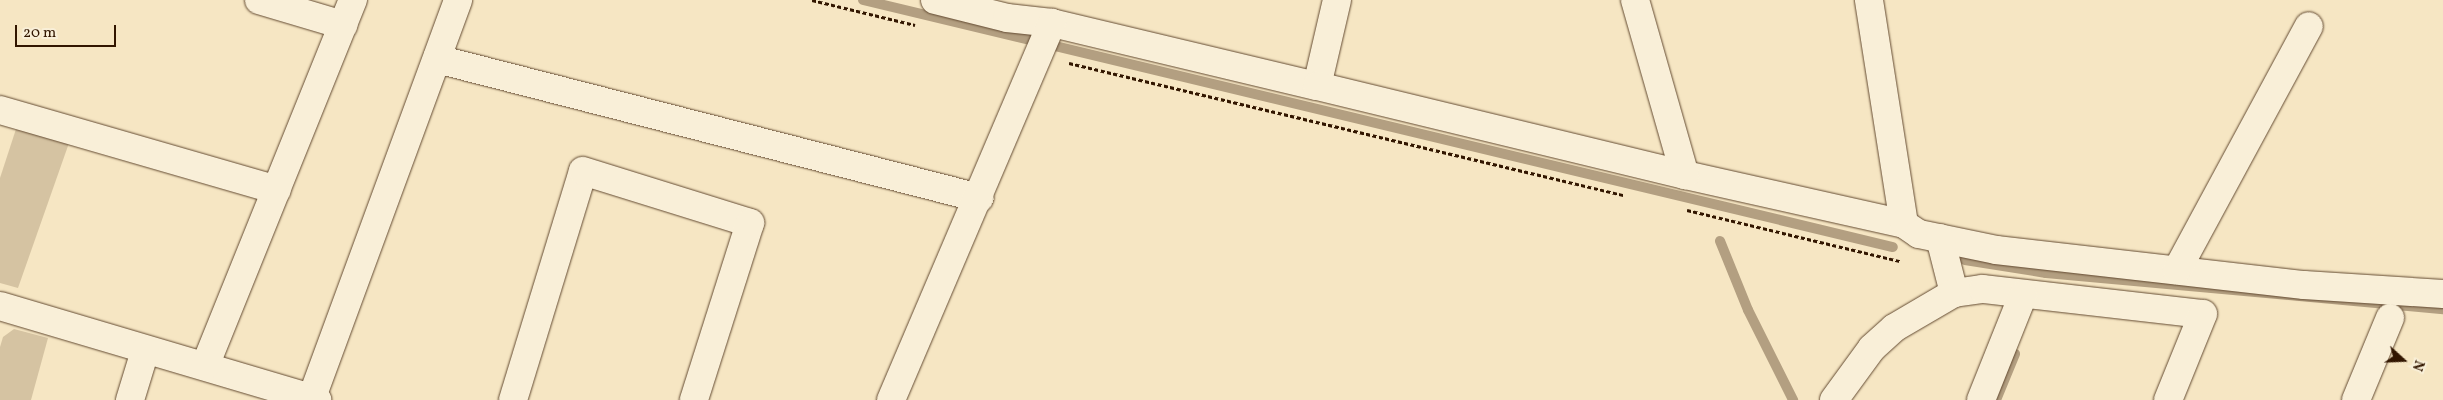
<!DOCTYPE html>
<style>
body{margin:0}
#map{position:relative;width:2443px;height:400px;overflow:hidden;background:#f6e6c3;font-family:Vollkorn,serif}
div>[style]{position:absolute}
.green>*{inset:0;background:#d5c3a2}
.stream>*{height:10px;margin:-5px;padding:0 5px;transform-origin:5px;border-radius:5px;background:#b39f81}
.path>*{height:3px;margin-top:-1.5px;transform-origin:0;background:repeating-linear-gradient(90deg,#321600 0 4px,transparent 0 6.5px)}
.roads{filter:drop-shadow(0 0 1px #634a31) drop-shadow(0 0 1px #634a31)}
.minor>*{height:28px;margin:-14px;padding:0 14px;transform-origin:14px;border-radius:14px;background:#f9efd8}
span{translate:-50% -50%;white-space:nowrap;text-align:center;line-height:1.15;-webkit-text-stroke:4px #f9efd8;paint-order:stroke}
.north{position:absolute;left:2378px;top:335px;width:50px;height:50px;-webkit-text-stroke:4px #f9efd8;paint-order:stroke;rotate:110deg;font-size:14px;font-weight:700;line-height:20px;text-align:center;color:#321600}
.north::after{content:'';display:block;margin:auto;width:18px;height:22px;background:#321600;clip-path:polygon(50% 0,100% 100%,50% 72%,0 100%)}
.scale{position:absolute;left:15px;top:25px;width:101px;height:22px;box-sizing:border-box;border:2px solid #321600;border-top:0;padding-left:6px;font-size:15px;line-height:18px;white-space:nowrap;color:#321600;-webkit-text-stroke:4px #f9efd8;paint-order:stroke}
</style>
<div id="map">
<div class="green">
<div style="clip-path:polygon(16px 129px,69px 143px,18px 288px,0 283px,0 178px)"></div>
<div style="clip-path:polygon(14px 329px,48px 338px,31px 400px,0 400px,0 347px,3px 337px)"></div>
</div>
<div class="stream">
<div style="left:863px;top:0;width:1059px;rotate:13.49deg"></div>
<div style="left:1720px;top:241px;width:74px;rotate:67.9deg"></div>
<div style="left:1748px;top:310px;width:101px;rotate:63.4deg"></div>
<div style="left:1965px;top:260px;width:82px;rotate:9.1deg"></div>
<div style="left:2046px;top:273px;width:399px;rotate:5.2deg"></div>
<div style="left:1996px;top:400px;width:50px;rotate:-67.6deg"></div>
</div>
<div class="path">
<div style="left:812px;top:0;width:106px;rotate:13.6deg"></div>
<div style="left:1069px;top:63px;width:570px;rotate:13.4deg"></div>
<div style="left:1687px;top:210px;width:219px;rotate:13.5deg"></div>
</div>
<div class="roads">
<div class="minor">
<div style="left:259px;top:0;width:88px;rotate:16.6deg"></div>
<div style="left:935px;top:0;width:74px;rotate:14deg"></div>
<div style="left:1007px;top:18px;width:45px;rotate:6.3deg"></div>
<div style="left:1052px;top:23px;width:272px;rotate:13.4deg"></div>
<div style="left:1337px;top:0;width:88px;rotate:103.1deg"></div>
<div style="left:1317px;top:86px;width:379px;rotate:13.6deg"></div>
<div style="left:1685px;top:175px;width:224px;rotate:12.6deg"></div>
<div style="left:1904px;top:224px;width:227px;rotate:-98.9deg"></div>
<div style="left:1635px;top:0;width:182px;rotate:74.1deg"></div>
<div style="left:437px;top:59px;width:560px;rotate:14.38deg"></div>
<div style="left:0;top:110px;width:288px;rotate:16.1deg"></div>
<div style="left:1904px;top:224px;width:18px;rotate:34deg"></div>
<div style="left:1919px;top:234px;width:79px;rotate:11.7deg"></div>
<div style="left:1996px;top:250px;width:310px;rotate:6.5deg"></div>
<div style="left:2304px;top:285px;width:139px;rotate:3.7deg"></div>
<div style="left:1940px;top:238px;width:57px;rotate:75.7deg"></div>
<div style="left:2177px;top:270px;width:277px;rotate:-61.6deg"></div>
<div style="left:0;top:306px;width:331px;rotate:16.5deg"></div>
<div style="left:205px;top:366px;width:395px;rotate:-68deg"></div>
<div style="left:130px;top:400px;width:51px;rotate:-73deg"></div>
<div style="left:311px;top:400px;width:426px;rotate:-69.8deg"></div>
<div style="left:513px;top:400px;width:239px;rotate:-73deg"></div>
<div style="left:583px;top:171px;width:175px;rotate:17.3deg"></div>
<div style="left:750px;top:223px;width:186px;rotate:107.6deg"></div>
<div style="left:891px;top:400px;width:410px;rotate:-66.9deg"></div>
<div style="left:1834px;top:400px;width:64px;rotate:-53.8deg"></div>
<div style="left:1872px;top:348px;width:30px;rotate:-42deg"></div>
<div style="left:1894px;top:328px;width:69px;rotate:-30.3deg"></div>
<div style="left:1954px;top:293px;width:29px;rotate:-8deg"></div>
<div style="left:1983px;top:289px;width:221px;rotate:6.5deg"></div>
<div style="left:2203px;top:314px;width:93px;rotate:112.1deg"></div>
<div style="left:1981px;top:400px;width:113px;rotate:-68.2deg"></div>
<div style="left:2356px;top:400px;width:89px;rotate:-67.5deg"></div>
</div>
</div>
<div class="north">N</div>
<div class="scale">20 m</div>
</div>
